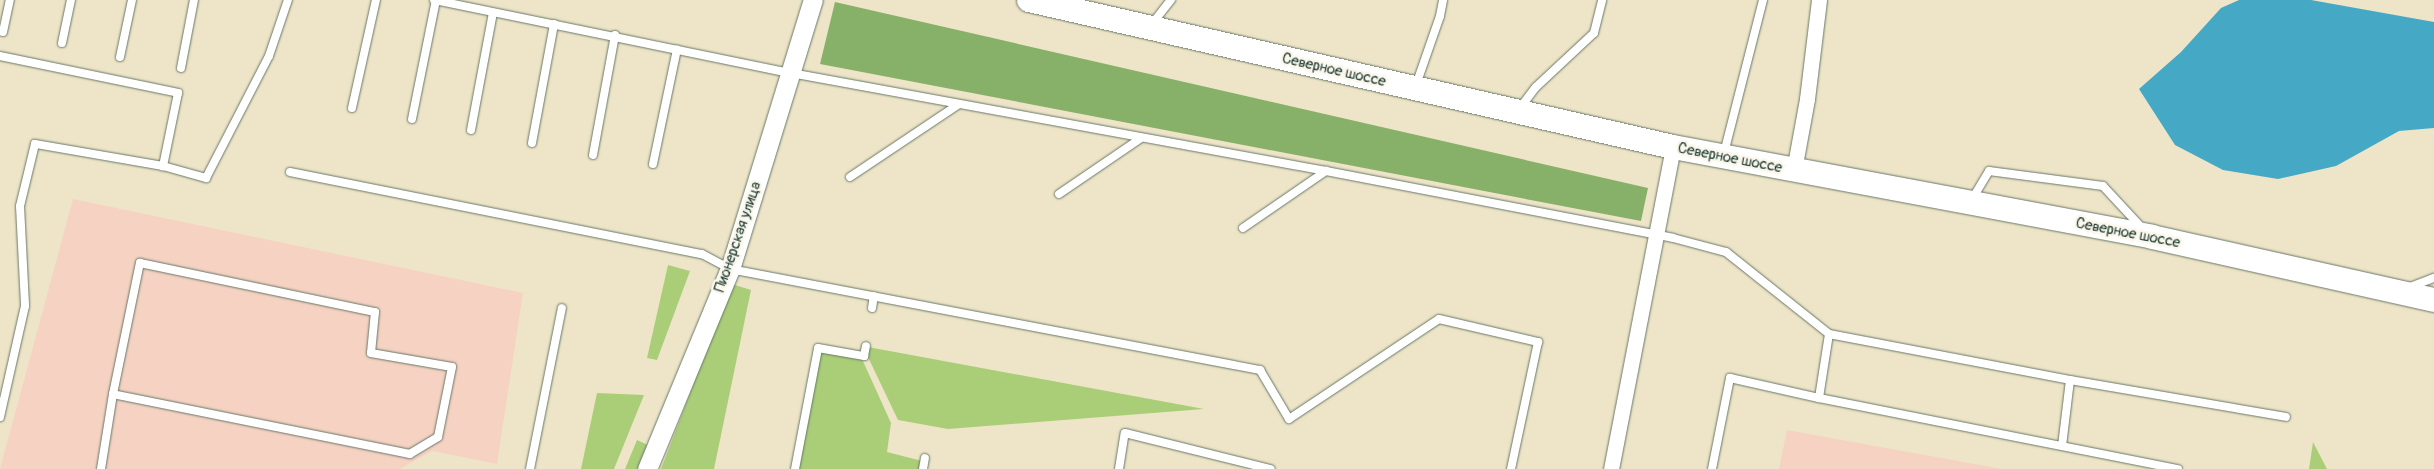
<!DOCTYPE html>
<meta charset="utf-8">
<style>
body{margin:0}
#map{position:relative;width:2434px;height:469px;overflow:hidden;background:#eee5c8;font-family:Pangolin,sans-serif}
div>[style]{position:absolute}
.built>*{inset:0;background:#f6d2c3}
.green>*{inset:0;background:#aace78}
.forest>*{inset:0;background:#87b168}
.water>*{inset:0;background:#45a9c5}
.roads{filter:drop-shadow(0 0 1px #677868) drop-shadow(0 0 1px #677868)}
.service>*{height:8px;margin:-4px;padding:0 4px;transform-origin:4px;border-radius:4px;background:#fff}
.minor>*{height:15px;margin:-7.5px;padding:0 7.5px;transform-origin:7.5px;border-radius:7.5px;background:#fff}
.tertiary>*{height:19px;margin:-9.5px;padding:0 9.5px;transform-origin:9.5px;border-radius:9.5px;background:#fff}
.primary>*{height:24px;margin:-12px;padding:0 12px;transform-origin:12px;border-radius:12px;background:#fff}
span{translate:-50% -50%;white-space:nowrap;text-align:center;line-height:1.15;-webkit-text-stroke:5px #fbf7ec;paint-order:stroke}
.street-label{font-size:15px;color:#1f3d34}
</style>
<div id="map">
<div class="built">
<div style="clip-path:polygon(73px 199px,523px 293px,497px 464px,432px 451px,400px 469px,0 469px)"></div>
<div style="clip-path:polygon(1787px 430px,2002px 469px,1779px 469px)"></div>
</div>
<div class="green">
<div style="clip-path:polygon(668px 265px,690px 271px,657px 360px,647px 358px)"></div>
<div style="clip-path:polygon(732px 284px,751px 290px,714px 469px,661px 469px)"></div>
<div style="clip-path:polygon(868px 347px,1204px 409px,948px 429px,898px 420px,867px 355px)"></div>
<div style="clip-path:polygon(820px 351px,862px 359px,891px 423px,887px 452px,922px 461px,920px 469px,798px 469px)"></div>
<div style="clip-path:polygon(597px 393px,644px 395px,614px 469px,581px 469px)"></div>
<div style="clip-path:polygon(637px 440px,650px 446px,641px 469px,625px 469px)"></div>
<div style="clip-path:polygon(2313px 442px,2327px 469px,2309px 469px)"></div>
</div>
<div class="forest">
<div style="clip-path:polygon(835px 2px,1648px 188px,1641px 221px,820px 64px)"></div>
</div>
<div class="water">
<div style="clip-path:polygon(2239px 0,2311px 0,2434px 22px,2434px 128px,2399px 131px,2336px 166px,2278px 179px,2223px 170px,2175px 145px,2139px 89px,2181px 52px,2221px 8px)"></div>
</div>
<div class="roads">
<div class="service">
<div style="left:434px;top:0;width:364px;rotate:11.6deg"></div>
<div style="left:791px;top:73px;width:544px;rotate:10.38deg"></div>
<div style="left:1326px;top:171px;width:353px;rotate:10.9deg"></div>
<div style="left:1673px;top:238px;width:55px;rotate:14.8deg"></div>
<div style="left:1726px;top:252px;width:132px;rotate:38.5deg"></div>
<div style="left:1829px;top:334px;width:65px;rotate:98.9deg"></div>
<div style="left:1819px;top:398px;width:366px;rotate:11.2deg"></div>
<div style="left:1152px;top:24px;width:31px;rotate:-52deg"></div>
<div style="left:3px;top:32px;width:33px;rotate:-78deg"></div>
<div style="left:62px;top:43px;width:44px;rotate:-78.2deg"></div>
<div style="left:0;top:56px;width:182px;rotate:11.7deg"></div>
<div style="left:178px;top:93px;width:75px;rotate:101.6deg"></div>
<div style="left:163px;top:166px;width:130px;rotate:-170.2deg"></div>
<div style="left:35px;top:144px;width:64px;rotate:103.6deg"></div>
<div style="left:20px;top:206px;width:100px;rotate:87.1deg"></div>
<div style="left:25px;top:306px;width:114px;rotate:102.7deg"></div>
<div style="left:120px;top:57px;width:58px;rotate:-78.1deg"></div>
<div style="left:181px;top:68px;width:69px;rotate:-79.2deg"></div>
<div style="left:1416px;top:85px;width:73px;rotate:-70.8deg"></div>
<div style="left:1440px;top:16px;width:16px;rotate:-79deg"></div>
<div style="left:352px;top:108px;width:111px;rotate:-77.5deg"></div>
<div style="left:1520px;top:108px;width:26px;rotate:-53deg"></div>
<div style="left:1536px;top:87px;width:79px;rotate:-43deg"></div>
<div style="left:1594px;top:33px;width:34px;rotate:-76deg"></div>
<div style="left:412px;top:119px;width:121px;rotate:-78.6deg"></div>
<div style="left:471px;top:130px;width:119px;rotate:-79.4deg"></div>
<div style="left:532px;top:143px;width:121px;rotate:-79.5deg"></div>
<div style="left:1724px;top:153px;width:158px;rotate:-75.7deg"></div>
<div style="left:593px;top:155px;width:122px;rotate:-79.6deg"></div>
<div style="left:653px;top:164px;width:117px;rotate:-78.2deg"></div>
<div style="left:163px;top:166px;width:45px;rotate:15.6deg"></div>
<div style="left:206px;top:178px;width:137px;rotate:-62.7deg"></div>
<div style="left:269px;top:56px;width:59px;rotate:-71.3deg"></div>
<div style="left:290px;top:172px;width:420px;rotate:11.3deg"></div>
<div style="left:702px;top:254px;width:32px;rotate:28deg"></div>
<div style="left:730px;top:269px;width:540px;rotate:10.79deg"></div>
<div style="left:1260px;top:370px;width:57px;rotate:59.4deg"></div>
<div style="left:1289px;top:419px;width:180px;rotate:-33.7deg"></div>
<div style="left:1439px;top:319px;width:102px;rotate:13.1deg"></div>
<div style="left:1538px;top:342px;width:130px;rotate:102deg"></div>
<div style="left:850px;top:177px;width:131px;rotate:-33.8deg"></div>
<div style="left:1059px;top:194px;width:99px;rotate:-34.3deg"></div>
<div style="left:1971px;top:201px;width:35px;rotate:-59deg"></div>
<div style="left:1989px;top:171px;width:115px;rotate:7.5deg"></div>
<div style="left:2103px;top:186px;width:59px;rotate:47.1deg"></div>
<div style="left:1243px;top:228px;width:101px;rotate:-34.5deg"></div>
<div style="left:2410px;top:287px;width:26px;rotate:-21deg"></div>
<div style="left:872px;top:308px;width:12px;rotate:-81deg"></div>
<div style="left:1829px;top:334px;width:245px;rotate:10.8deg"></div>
<div style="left:2070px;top:380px;width:66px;rotate:96.9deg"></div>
<div style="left:2070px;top:380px;width:219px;rotate:9.7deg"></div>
<div style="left:101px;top:469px;width:76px;rotate:-80.9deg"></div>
<div style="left:113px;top:394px;width:134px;rotate:-78.4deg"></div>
<div style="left:140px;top:263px;width:240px;rotate:11.8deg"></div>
<div style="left:375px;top:312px;width:41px;rotate:95.6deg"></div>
<div style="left:371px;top:353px;width:82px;rotate:9.8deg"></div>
<div style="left:452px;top:367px;width:71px;rotate:101.3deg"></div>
<div style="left:438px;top:437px;width:33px;rotate:149deg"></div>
<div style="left:410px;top:454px;width:303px;rotate:-168.6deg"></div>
<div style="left:530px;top:469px;width:164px;rotate:-78.8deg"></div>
<div style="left:795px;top:469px;width:123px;rotate:-79.2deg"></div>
<div style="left:818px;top:348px;width:47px;rotate:9.9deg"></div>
<div style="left:864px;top:356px;width:10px;rotate:-79deg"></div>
<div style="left:923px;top:469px;width:11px;rotate:-80deg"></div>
<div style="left:1119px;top:469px;width:36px;rotate:-81deg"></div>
<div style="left:1125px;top:433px;width:150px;rotate:13.9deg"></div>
<div style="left:1712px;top:469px;width:93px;rotate:-78.8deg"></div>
<div style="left:1730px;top:378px;width:91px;rotate:12.7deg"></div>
</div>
<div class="minor">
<div style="left:1794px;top:170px;width:72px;rotate:-79.6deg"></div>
<div style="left:1807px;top:99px;width:100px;rotate:-83.1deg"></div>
<div style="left:1611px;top:469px;width:328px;rotate:-79.1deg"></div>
</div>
<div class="tertiary">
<div style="left:647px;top:469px;width:217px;rotate:-67.5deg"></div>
<div style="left:730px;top:269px;width:282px;rotate:-72.9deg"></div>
</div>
<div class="primary">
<div style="left:1029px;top:0;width:661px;rotate:12.86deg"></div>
<div style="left:1673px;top:147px;width:487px;rotate:10.6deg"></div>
<div style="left:2152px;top:237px;width:289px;rotate:12.6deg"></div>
</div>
</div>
<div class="street-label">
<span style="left:1334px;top:70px;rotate:13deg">Северное шоссе</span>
<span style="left:1730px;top:158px;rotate:11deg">Северное шоссе</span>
<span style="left:2128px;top:233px;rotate:11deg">Северное шоссе</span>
<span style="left:738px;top:237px;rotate:-71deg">Пионерская улица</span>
</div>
</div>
